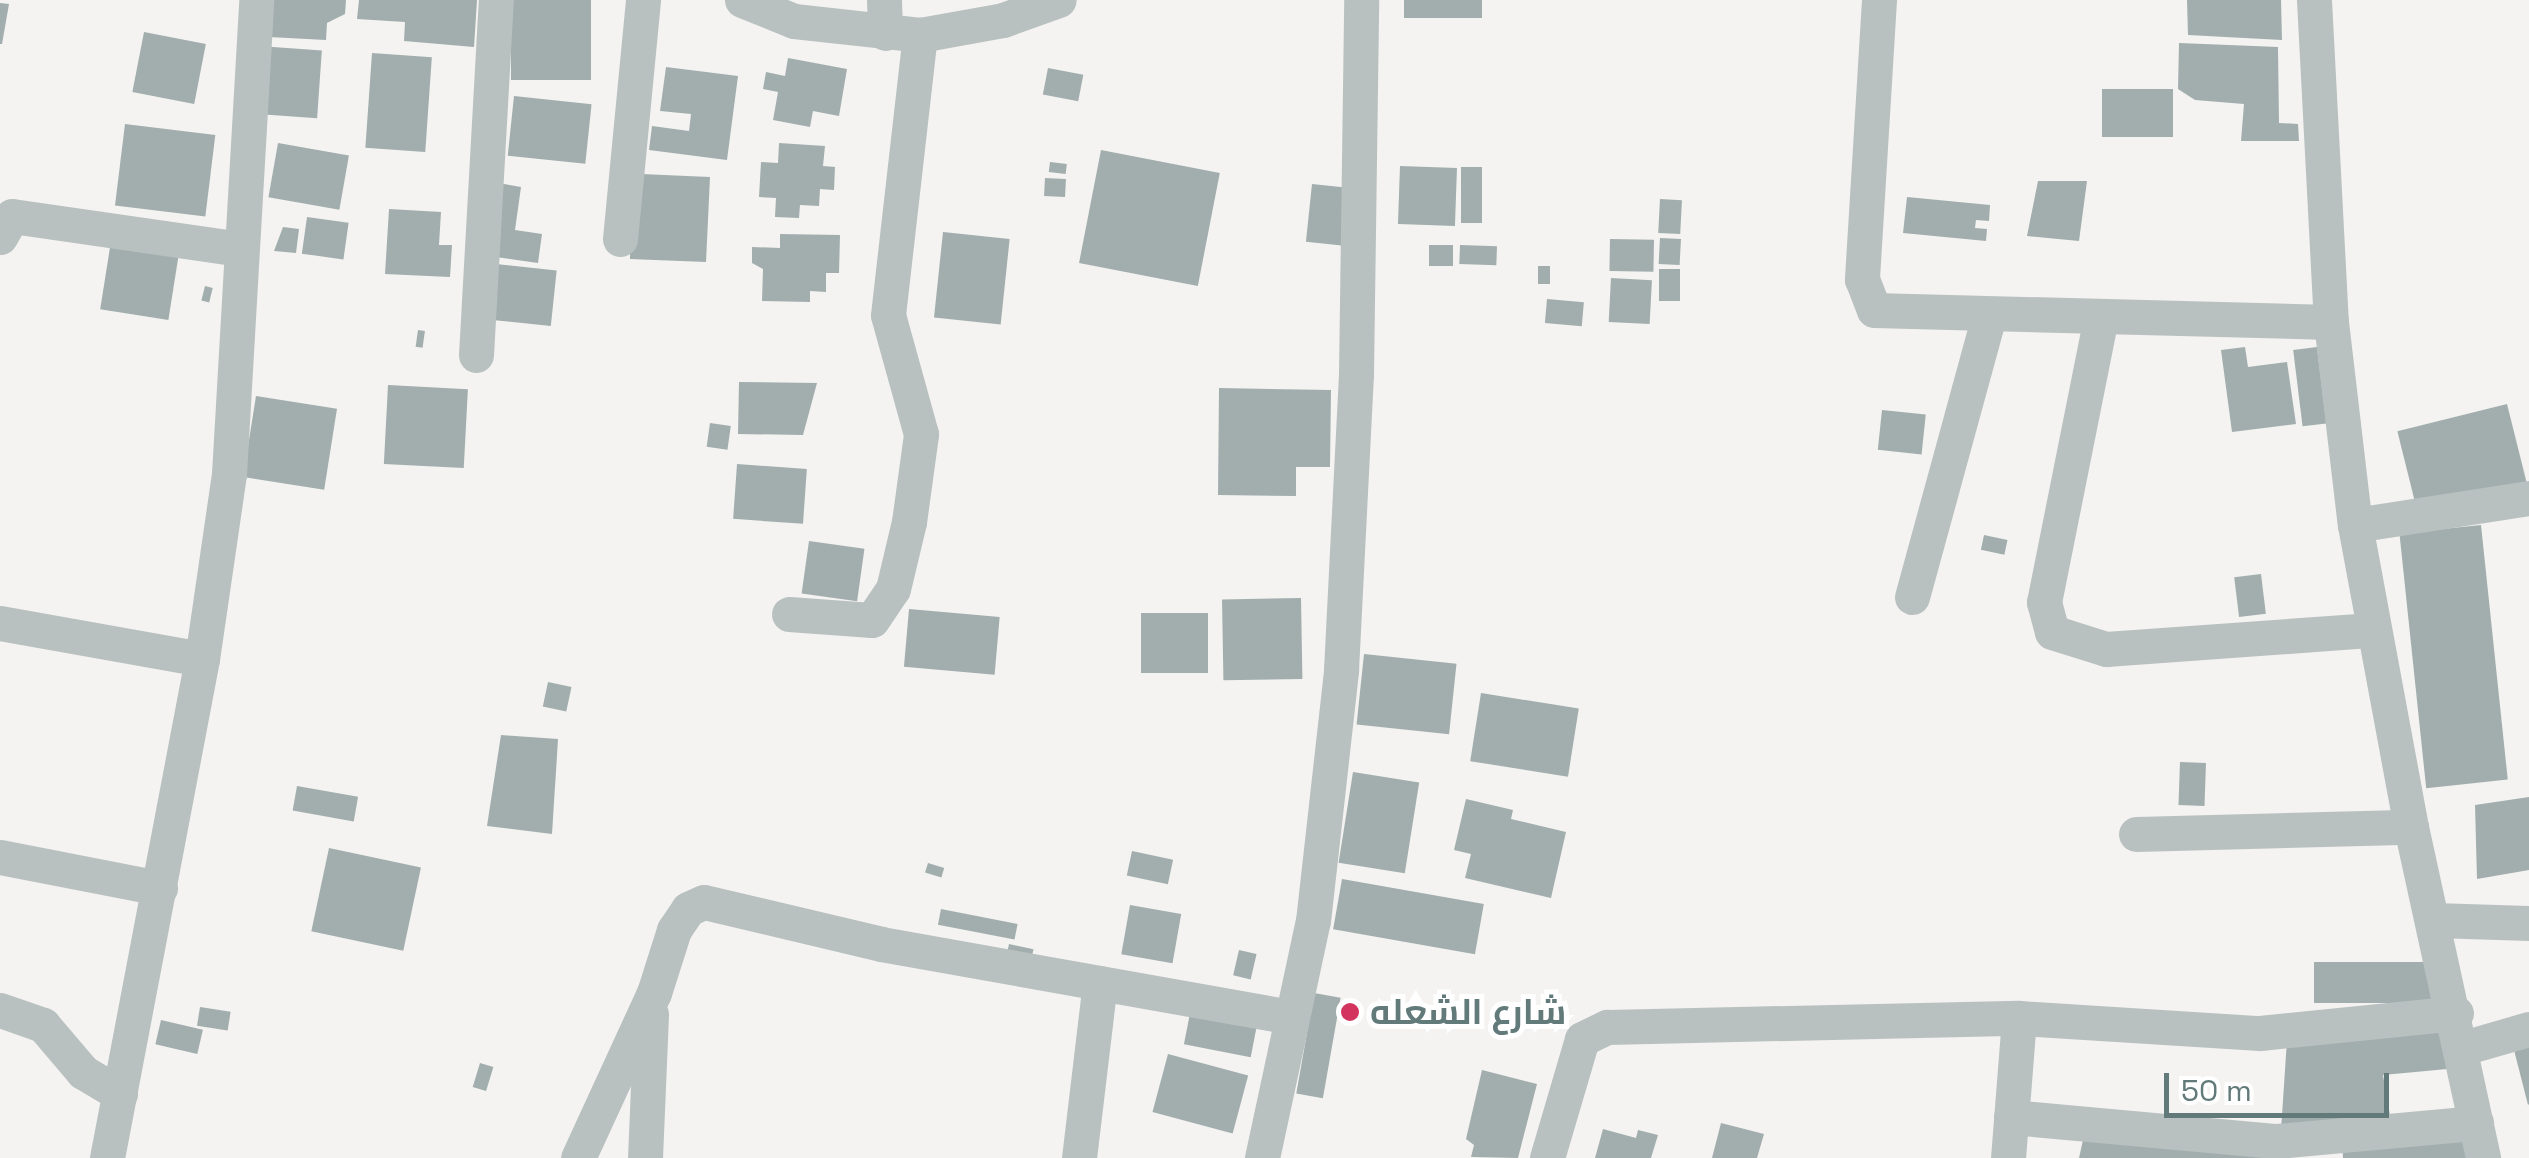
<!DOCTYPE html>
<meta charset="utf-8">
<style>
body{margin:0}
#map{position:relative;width:2529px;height:1158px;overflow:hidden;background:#f4f3f1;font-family:"Space Grotesk",Cairo,sans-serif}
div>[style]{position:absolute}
.building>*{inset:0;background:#a1aead;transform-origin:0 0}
.minor>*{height:35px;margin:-17.5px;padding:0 17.5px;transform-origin:17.5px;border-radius:17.5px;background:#b9c1c0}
.dots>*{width:28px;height:28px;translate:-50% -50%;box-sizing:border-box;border:5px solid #fff;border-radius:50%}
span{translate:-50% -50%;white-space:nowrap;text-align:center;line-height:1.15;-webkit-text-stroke:10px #fff;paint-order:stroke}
.poi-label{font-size:35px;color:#627a79;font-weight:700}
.left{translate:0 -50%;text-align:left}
.scale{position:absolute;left:2164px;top:1073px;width:225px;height:45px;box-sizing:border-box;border:5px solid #627a79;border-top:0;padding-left:12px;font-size:30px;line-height:35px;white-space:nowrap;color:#627a79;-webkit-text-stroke:8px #fff;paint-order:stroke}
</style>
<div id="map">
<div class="building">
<div style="clip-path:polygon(271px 0,346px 0,345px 14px,327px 23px,326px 40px,269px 37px)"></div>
<div style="clip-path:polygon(359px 0,477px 0,474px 47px,404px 41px,405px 22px,357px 19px)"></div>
<div style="left:511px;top:0;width:80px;height:80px"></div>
<div style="left:1404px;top:0;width:78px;height:18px"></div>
<div style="clip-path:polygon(2187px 0,2281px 0,2282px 40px,2188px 35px)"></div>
<div style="clip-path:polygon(0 3px,9px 4px,2px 44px,0 44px)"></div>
<div style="left:144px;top:32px;width:63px;height:61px;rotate:11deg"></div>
<div style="clip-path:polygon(2179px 43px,2278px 47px,2279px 123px,2298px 124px,2299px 141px,2241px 141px,2244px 104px,2195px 100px,2178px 89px)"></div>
<div style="left:259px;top:46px;width:63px;height:68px;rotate:4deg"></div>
<div style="left:372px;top:53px;width:60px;height:95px;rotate:4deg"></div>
<div style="clip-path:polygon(788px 58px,847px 69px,839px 116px,813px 111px,810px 127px,773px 120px,778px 92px,763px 89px,766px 72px,785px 76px)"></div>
<div style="clip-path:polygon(666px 67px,738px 76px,727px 160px,649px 150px,652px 126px,689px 131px,691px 114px,660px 111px)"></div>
<div style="left:1048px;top:68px;width:36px;height:27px;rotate:11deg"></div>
<div style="left:2102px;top:89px;width:71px;height:48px"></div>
<div style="left:514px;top:96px;width:78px;height:60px;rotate:6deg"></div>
<div style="left:125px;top:124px;width:91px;height:82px;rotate:7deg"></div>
<div style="left:278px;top:143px;width:72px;height:55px;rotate:10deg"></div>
<div style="clip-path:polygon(779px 143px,825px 146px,823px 166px,835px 167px,834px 190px,820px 189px,819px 206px,800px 205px,799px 218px,775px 217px,776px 198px,759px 197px,761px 162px,778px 163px)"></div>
<div style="left:1101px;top:150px;width:121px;height:115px;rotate:11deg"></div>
<div style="left:1050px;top:162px;width:17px;height:10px;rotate:7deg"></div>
<div style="left:1400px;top:166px;width:57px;height:58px;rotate:2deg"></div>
<div style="left:1461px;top:167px;width:21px;height:56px"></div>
<div style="clip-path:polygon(641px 174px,710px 177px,706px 262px,630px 259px,631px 206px)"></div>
<div style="left:1045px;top:178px;width:21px;height:18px;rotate:3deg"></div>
<div style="clip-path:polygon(2038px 181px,2087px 181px,2079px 241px,2027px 236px)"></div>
<div style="clip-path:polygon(498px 183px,521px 187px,515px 230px,542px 234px,538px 263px,496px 257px)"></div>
<div style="left:1312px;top:184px;width:36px;height:58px;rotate:6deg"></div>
<div style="clip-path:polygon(1907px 197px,1990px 205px,1989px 221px,1976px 220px,1975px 228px,1987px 229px,1986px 241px,1903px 233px)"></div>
<div style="left:1660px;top:199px;width:22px;height:34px;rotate:3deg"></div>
<div style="clip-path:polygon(389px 209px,441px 212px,439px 245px,452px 245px,450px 277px,385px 274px)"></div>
<div style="left:307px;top:217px;width:42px;height:37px;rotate:8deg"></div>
<div style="clip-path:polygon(283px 227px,299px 229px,296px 253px,274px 251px)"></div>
<div style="left:943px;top:232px;width:67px;height:86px;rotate:6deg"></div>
<div style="clip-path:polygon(780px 234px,840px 235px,839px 273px,826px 273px,826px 292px,810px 291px,810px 302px,762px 301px,763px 269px,752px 263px,752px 247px,780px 248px)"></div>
<div style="left:1660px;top:238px;width:21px;height:26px;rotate:3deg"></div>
<div style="left:1610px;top:239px;width:44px;height:32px;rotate:1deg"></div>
<div style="left:111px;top:241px;width:69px;height:69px;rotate:9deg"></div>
<div style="left:1429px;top:245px;width:24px;height:21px"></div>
<div style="left:1460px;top:245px;width:37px;height:19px;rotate:2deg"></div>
<div style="left:496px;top:264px;width:61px;height:56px;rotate:6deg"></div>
<div style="left:1550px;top:266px;width:18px;height:12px;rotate:90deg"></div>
<div style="left:1659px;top:269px;width:21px;height:32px"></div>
<div style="left:1611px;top:278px;width:41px;height:44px;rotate:3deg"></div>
<div style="left:205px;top:286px;width:8px;height:15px;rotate:14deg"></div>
<div style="left:1547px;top:299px;width:37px;height:24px;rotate:5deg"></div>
<div style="left:418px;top:330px;width:7px;height:17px;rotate:8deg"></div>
<div style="clip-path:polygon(2245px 347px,2248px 367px,2287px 362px,2296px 424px,2232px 432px,2221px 350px)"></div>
<div style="left:2317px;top:347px;width:77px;height:24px;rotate:83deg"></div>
<div style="clip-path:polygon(739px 382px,817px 383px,803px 435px,738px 434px)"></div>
<div style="left:388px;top:385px;width:80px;height:79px;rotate:3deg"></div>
<div style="clip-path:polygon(1219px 388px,1331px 390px,1330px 467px,1296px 467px,1296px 496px,1218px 495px)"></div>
<div style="left:256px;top:396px;width:82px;height:82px;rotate:9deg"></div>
<div style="left:2507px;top:404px;width:81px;height:113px;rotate:76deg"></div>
<div style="left:1882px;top:410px;width:44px;height:40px;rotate:6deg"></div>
<div style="left:710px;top:423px;width:21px;height:24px;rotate:8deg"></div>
<div style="left:737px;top:464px;width:70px;height:55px;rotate:4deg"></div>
<div style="left:2481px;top:525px;width:256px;height:82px;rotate:84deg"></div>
<div style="left:1984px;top:535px;width:24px;height:15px;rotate:12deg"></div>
<div style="left:809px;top:541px;width:56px;height:53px;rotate:8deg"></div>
<div style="left:2261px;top:574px;width:40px;height:27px;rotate:83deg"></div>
<div style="left:1301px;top:598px;width:81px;height:79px;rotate:89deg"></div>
<div style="left:909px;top:609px;width:91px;height:58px;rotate:5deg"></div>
<div style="left:1141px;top:613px;width:67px;height:60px"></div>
<div style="left:1364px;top:654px;width:93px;height:71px;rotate:6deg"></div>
<div style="left:548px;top:682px;width:24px;height:25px;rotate:12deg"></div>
<div style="left:1481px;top:693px;width:99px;height:69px;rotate:9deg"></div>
<div style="clip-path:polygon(501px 735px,558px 739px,552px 834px,487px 826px)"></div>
<div style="left:2180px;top:762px;width:26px;height:43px;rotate:2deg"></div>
<div style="left:1353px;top:772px;width:67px;height:92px;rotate:9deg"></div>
<div style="left:297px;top:786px;width:62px;height:25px;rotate:10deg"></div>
<div style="clip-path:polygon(2529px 797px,2529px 870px,2477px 879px,2475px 805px)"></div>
<div style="clip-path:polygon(1466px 799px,1513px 810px,1511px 819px,1566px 832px,1551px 898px,1465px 878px,1471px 854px,1454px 850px)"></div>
<div style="left:329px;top:848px;width:94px;height:85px;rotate:12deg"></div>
<div style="left:1132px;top:851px;width:42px;height:25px;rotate:12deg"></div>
<div style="left:928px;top:863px;width:17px;height:10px;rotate:17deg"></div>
<div style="left:1342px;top:879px;width:144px;height:51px;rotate:10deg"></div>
<div style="left:1130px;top:905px;width:52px;height:50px;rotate:10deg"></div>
<div style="left:941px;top:909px;width:78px;height:16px;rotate:11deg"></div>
<div style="left:1009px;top:944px;width:25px;height:17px;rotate:12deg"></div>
<div style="left:1239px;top:950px;width:18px;height:26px;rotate:13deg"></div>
<div style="left:2314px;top:962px;width:123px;height:41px"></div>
<div style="left:1314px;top:993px;width:27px;height:102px;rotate:10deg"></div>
<div style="left:200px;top:1007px;width:31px;height:19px;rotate:9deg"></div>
<div style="left:1191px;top:1008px;width:68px;height:37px;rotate:11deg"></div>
<div style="left:161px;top:1020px;width:43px;height:25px;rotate:13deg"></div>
<div style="clip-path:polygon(2453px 1024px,2458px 1068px,2383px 1075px,2392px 1127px,2281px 1130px,2287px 1040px)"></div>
<div style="clip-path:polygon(2529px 1041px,2529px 1104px,2528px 1105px,2512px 1042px)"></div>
<div style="left:1168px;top:1054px;width:83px;height:60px;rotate:15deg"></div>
<div style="left:480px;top:1063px;width:14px;height:25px;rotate:17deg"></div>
<div style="clip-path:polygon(1482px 1070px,1537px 1084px,1518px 1158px,1471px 1157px,1474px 1145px,1466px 1139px)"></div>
<div style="clip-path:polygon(1721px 1123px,1764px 1134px,1757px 1158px,1712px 1158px)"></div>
<div style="clip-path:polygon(1603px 1129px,1636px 1138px,1638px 1130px,1658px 1135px,1651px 1158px,1595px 1158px)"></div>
<div style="clip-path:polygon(2474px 1135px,2480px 1158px,2343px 1158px,2342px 1138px)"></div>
<div style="clip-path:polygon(2083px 1140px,2269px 1148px,2270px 1158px,2079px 1158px)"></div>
</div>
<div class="minor">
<div style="left:742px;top:0;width:56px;rotate:22deg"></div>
<div style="left:794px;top:21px;width:127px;rotate:6.3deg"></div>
<div style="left:920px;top:35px;width:84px;rotate:-10.2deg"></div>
<div style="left:1003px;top:20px;width:59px;rotate:-19.7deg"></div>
<div style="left:884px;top:0;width:33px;rotate:88deg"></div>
<div style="left:1879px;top:0;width:280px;rotate:93.5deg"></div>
<div style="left:1862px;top:279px;width:33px;rotate:69deg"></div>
<div style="left:1874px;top:310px;width:457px;rotate:1.5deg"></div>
<div style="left:2314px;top:0;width:322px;rotate:87deg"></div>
<div style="left:2331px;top:322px;width:204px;rotate:83.3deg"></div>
<div style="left:2355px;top:525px;width:307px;rotate:79.5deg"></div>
<div style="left:2411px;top:827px;width:339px;rotate:77.7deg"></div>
<div style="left:0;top:237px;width:24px;rotate:-60deg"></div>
<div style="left:12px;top:216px;width:230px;rotate:8.2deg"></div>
<div style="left:620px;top:239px;width:240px;rotate:-84.5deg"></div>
<div style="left:2101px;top:317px;width:291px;rotate:101.3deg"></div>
<div style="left:2044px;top:602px;width:31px;rotate:75deg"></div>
<div style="left:2052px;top:632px;width:57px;rotate:17.5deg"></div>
<div style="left:2106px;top:649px;width:267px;rotate:-4.1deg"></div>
<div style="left:476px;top:355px;width:356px;rotate:-86.8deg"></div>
<div style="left:2355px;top:525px;width:176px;rotate:-8.8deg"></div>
<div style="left:1912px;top:597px;width:292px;rotate:-74.7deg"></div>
<div style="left:789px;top:614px;width:83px;rotate:4.1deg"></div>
<div style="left:872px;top:620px;width:37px;rotate:-56deg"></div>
<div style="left:893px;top:589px;width:69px;rotate:-76.6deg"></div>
<div style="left:909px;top:522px;width:89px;rotate:-82.2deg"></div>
<div style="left:921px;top:434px;width:123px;rotate:-105.5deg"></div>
<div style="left:888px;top:315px;width:282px;rotate:-83.5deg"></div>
<div style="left:0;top:623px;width:205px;rotate:10.1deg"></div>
<div style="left:2136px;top:834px;width:275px;rotate:-1.5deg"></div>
<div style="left:0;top:857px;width:163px;rotate:11deg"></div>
<div style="left:2434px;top:920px;width:95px;rotate:1.8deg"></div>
<div style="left:0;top:1010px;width:46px;rotate:19.2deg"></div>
<div style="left:43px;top:1025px;width:62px;rotate:49.6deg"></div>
<div style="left:83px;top:1072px;width:43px;rotate:30.7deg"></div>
<div style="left:2463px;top:1048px;width:69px;rotate:-16.1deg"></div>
<div style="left:2011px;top:1117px;width:267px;rotate:5.2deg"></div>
<div style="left:2277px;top:1141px;width:200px;rotate:-5.2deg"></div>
<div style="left:107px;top:1158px;width:508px;rotate:-79.22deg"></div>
<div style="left:202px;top:659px;width:187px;rotate:-81.7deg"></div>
<div style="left:229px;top:474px;width:475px;rotate:-86.7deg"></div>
<div style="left:578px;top:1158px;width:182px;rotate:-65.3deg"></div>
<div style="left:654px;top:993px;width:66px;rotate:-72.4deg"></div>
<div style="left:674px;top:930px;width:25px;rotate:-56deg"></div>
<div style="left:688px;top:909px;width:17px;rotate:-24deg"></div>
<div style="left:704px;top:902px;width:182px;rotate:13.3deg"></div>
<div style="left:881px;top:944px;width:416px;rotate:10.1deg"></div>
<div style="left:645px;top:1158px;width:144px;rotate:-87.6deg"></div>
<div style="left:1079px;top:1158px;width:176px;rotate:-83.2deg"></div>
<div style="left:1262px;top:1158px;width:242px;rotate:-77.9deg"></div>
<div style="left:1313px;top:921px;width:253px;rotate:-83.6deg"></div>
<div style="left:1341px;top:670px;width:296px;rotate:-87.1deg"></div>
<div style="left:1356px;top:374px;width:374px;rotate:-89.2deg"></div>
<div style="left:1547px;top:1158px;width:124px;rotate:-73.6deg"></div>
<div style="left:1582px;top:1039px;width:28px;rotate:-26deg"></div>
<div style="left:1607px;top:1027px;width:412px;rotate:-1.3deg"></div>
<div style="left:2019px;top:1018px;width:241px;rotate:3.6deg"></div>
<div style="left:2260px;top:1033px;width:197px;rotate:-5.8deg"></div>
<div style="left:2008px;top:1158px;width:140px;rotate:-85.5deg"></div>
</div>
<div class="dots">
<div style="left:1350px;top:1012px;background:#d2345f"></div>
</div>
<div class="poi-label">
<span class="left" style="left:1370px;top:1012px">شارع الشعله</span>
</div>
<div class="scale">50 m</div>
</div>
